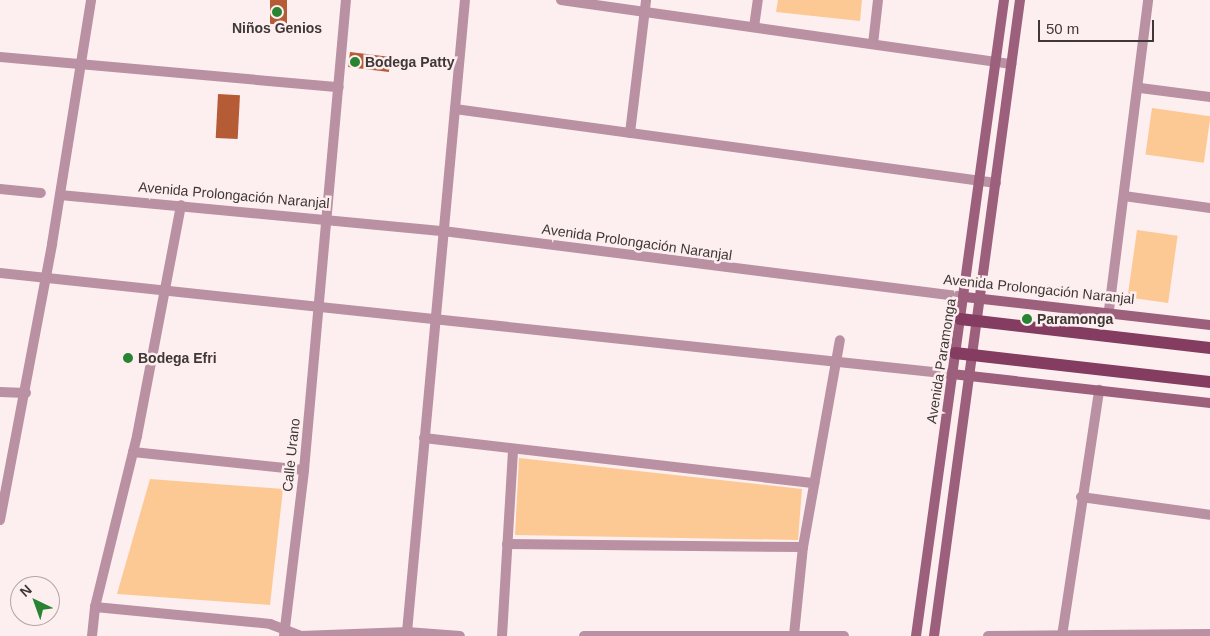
<!DOCTYPE html>
<meta charset="utf-8">
<style>
body{margin:0}
#map{position:relative;width:1210px;height:636px;overflow:hidden;background:#fdefef;font-family:Arial,sans-serif}
div>[style]{position:absolute}
.green>*{inset:0;background:#fcc994;transform-origin:0 0}
.building>*{inset:0;background:#b55b36;transform-origin:0 0}
.street>*{height:10px;margin:-5px;padding:0 5px;transform-origin:5px;border-radius:5px;background:#ba90a3}
.secondary>*{height:10px;margin:-5px;padding:0 5px;transform-origin:5px;border-radius:5px;background:#9c5f7c}
.primary>*{height:12px;margin:-6px;padding:0 6px;transform-origin:6px;border-radius:6px;background:#843c61}
.dots>*{width:14px;height:14px;translate:-50% -50%;box-sizing:border-box;border:2px solid #fdefef;border-radius:50%}
span{translate:-50% -50%;white-space:nowrap;text-align:center;line-height:1.15;-webkit-text-stroke:5px #fdefef;paint-order:stroke}
.poi-label{font-size:14px;color:#403737;font-weight:700}
.left{translate:0 -50%;text-align:left}
.street-label{font-size:14px;color:#403737}
.north{position:absolute;left:10px;top:576px;width:50px;height:50px;box-sizing:border-box;background:#fdefef;border:1px solid #b1a5a5;border-radius:50%;rotate:318deg;font-size:14px;font-weight:700;line-height:20px;text-align:center;color:#403737}
.north::after{content:'';display:block;margin:auto;width:18px;height:22px;background:#288333;clip-path:polygon(50% 0,100% 100%,50% 72%,0 100%)}
.scale{position:absolute;left:1038px;top:20px;width:116px;height:22px;box-sizing:border-box;border:2px solid #403737;border-top:0;padding-left:6px;font-size:15px;line-height:18px;white-space:nowrap;color:#403737;-webkit-text-stroke:4px #fdefef;paint-order:stroke}
</style>
<div id="map">
<div class="green">
<div style="clip-path:polygon(778px 0,862px 0,860px 21px,776px 12px)"></div>
<div style="left:1152px;top:108px;width:59px;height:47px;rotate:8deg"></div>
<div style="left:1137px;top:230px;width:41px;height:68px;rotate:8deg"></div>
<div style="clip-path:polygon(519px 458px,802px 489px,798px 540px,515px 535px)"></div>
<div style="clip-path:polygon(150px 479px,283px 489px,270px 605px,117px 594px)"></div>
</div>
<div class="building">
<div style="left:270px;top:0;width:17px;height:24px"></div>
<div style="left:350px;top:52px;width:41px;height:15px;rotate:7deg"></div>
<div style="left:218px;top:94px;width:22px;height:44px;rotate:3deg"></div>
</div>
<div class="street">
<div style="left:561px;top:0;width:455px;rotate:8.1deg"></div>
<div style="left:754px;top:27px;width:27px;rotate:-82deg"></div>
<div style="left:873px;top:44px;width:44px;rotate:-83.5deg"></div>
<div style="left:0;top:57px;width:340px;rotate:5.1deg"></div>
<div style="left:1140px;top:88px;width:71px;rotate:7.3deg"></div>
<div style="left:455px;top:109px;width:546px;rotate:7.79deg"></div>
<div style="left:630px;top:133px;width:134px;rotate:-83.1deg"></div>
<div style="left:0;top:189px;width:41px;rotate:5.6deg"></div>
<div style="left:60px;top:195px;width:385px;rotate:5.4deg"></div>
<div style="left:443px;top:231px;width:526px;rotate:7.21deg"></div>
<div style="left:1124px;top:196px;width:87px;rotate:7.9deg"></div>
<div style="left:0;top:273px;width:957px;rotate:6.06deg"></div>
<div style="left:1109px;top:310px;width:312px;rotate:-82.8deg"></div>
<div style="left:0;top:392px;width:26px;rotate:2deg"></div>
<div style="left:424px;top:438px;width:393px;rotate:6.6deg"></div>
<div style="left:133px;top:452px;width:172px;rotate:6deg"></div>
<div style="left:1081px;top:497px;width:130px;rotate:7.9deg"></div>
<div style="left:0;top:520px;width:281px;rotate:-79.3deg"></div>
<div style="left:52px;top:244px;width:247px;rotate:-80.9deg"></div>
<div style="left:507px;top:544px;width:296px;rotate:0.6deg"></div>
<div style="left:95px;top:607px;width:176px;rotate:5.5deg"></div>
<div style="left:270px;top:624px;width:33px;rotate:21deg"></div>
<div style="left:301px;top:636px;width:106px;rotate:-2.2deg"></div>
<div style="left:407px;top:632px;width:53px;rotate:4.3deg"></div>
<div style="left:407px;top:632px;width:635px;rotate:-84.76deg"></div>
<div style="left:794px;top:635px;width:88px;rotate:-84.2deg"></div>
<div style="left:803px;top:547px;width:210px;rotate:-79.9deg"></div>
<div style="left:92px;top:636px;width:29px;rotate:-84deg"></div>
<div style="left:95px;top:607px;width:176px;rotate:-76.2deg"></div>
<div style="left:137px;top:436px;width:235px;rotate:-79.2deg"></div>
<div style="left:284px;top:636px;width:167px;rotate:-83.1deg"></div>
<div style="left:304px;top:470px;width:472px;rotate:-84.9deg"></div>
<div style="left:502px;top:636px;width:187px;rotate:-86.6deg"></div>
<div style="left:584px;top:636px;width:260px"></div>
<div style="left:988px;top:636px;width:222px;rotate:-0.5deg"></div>
<div style="left:1062px;top:636px;width:249px;rotate:-81.4deg"></div>
</div>
<div class="secondary">
<div style="left:965px;top:297px;width:247px;rotate:6.5deg"></div>
<div style="left:952px;top:374px;width:260px;rotate:6.4deg"></div>
<div style="left:916px;top:636px;width:642px;rotate:-82.12deg"></div>
<div style="left:934px;top:636px;width:642px;rotate:-82.3deg"></div>
</div>
<div class="primary">
<div style="left:960px;top:319px;width:252px;rotate:6.6deg"></div>
<div style="left:955px;top:353px;width:257px;rotate:6.5deg"></div>
</div>
<div class="dots">
<div style="left:277px;top:12px;background:#288333"></div>
<div style="left:355px;top:62px;background:#288333"></div>
<div style="left:1027px;top:319px;background:#288333"></div>
<div style="left:128px;top:358px;background:#288333"></div>
</div>
<div class="poi-label">
<span style="left:277px;top:28px">Niños Genios</span>
<span class="left" style="left:365px;top:62px">Bodega Patty</span>
<span class="left" style="left:1037px;top:319px">Paramonga</span>
<span class="left" style="left:138px;top:358px">Bodega Efri</span>
</div>
<div class="street-label">
<span style="left:234px;top:195px;rotate:5deg">Avenida Prolongación Naranjal</span>
<span style="left:637px;top:242px;rotate:8deg">Avenida Prolongación Naranjal</span>
<span style="left:1039px;top:289px;rotate:6deg">Avenida Prolongación Naranjal</span>
<span style="left:941px;top:361px;rotate:-81deg">Avenida Paramonga</span>
<span style="left:291px;top:455px;rotate:-84deg">Calle Urano</span>
</div>
<div class="north">N</div>
<div class="scale">50 m</div>
</div>
